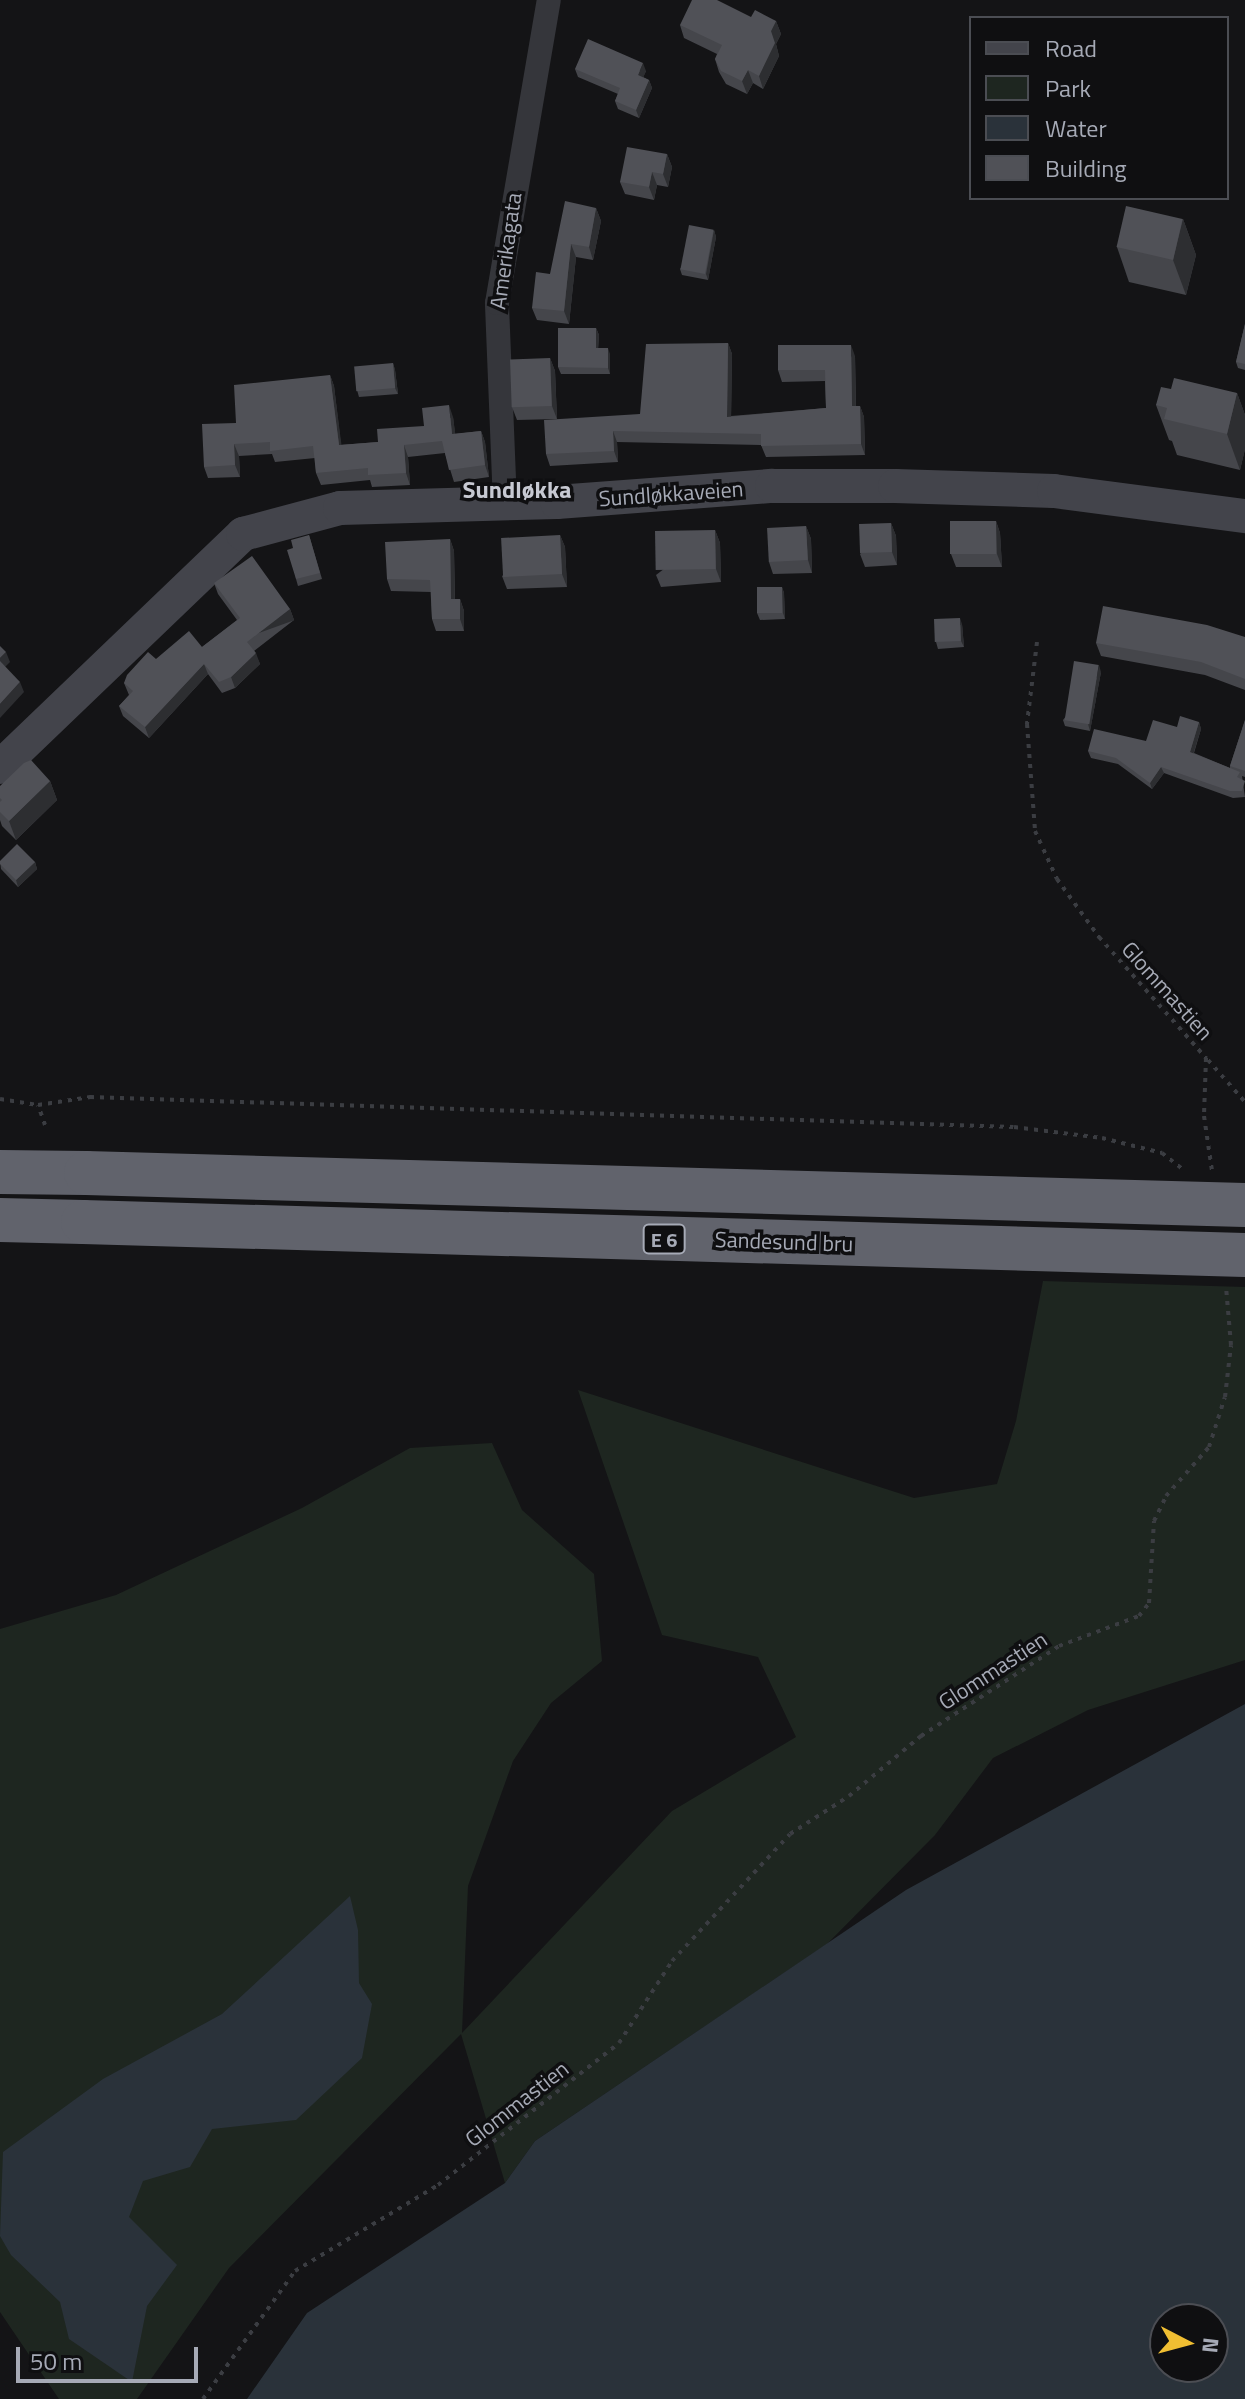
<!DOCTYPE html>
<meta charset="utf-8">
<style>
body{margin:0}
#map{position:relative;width:1245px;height:2399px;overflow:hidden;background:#141416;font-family:"Titillium Web",sans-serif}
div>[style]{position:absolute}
.green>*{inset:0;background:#1e2620}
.water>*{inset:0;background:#2a323a}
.path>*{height:4px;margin-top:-2px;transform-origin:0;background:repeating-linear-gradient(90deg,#3b3d42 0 4px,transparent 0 10px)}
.street>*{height:24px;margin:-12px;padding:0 12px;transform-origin:12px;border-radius:12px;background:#35363b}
.secondary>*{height:34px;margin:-17px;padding:0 17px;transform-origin:17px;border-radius:17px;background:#43444b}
.highway>*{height:44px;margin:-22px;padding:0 22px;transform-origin:22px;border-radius:22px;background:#61636c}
.highway-bridge>*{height:44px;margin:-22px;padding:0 22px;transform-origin:22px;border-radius:22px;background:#61636c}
.wall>*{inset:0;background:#45464b}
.shaded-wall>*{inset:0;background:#2d2e31;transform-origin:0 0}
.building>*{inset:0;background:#505157;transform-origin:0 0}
span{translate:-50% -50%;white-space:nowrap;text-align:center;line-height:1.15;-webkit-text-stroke:7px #0f0f11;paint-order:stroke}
.shield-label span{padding:2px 6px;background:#0f0f11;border:2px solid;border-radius:6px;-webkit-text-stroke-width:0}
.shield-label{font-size:20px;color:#a6aab6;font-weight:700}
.street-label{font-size:22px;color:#a6aab6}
.neighbourhood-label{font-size:24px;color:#c7c9d2;font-weight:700}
.legend{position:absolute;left:969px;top:16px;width:260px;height:184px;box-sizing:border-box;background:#0f0f11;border:2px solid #4b4d53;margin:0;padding:10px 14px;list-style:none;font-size:24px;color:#a6aab6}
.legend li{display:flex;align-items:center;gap:16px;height:40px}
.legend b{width:40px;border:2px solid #4b4d53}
.north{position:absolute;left:1149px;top:2303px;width:80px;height:80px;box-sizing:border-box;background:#0f0f11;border:2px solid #4b4d53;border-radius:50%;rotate:96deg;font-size:22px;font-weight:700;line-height:32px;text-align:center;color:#a6aab6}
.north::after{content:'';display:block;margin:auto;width:28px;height:36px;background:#f0be32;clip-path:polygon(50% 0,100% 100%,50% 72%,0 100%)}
.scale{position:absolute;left:16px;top:2347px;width:182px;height:36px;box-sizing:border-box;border:4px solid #a6aab6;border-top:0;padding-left:10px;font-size:24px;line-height:28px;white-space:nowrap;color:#a6aab6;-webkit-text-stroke:6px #0f0f11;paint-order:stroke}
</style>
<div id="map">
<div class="green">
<div style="clip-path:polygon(1043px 1281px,1245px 1287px,1245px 1660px,1088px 1710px,993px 1758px,935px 1835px,827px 1944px,535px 2141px,505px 2183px,461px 2034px,229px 2268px,137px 2399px,59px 2399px,0 2312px,0 1629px,116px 1595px,302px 1508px,410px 1448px,492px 1443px,522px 1510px,594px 1574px,602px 1661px,551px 1703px,513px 1761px,468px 1886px,462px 2033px,672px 1811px,796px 1737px,758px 1657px,662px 1635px,578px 1390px,914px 1498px,997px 1484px,1016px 1421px)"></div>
</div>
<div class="water">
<div style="clip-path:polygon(evenodd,1245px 1704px,1245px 2399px,247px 2399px,307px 2313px,505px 2183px,535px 2141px,906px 1890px,1245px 1704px,1165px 2319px,1213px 2319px,1213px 2367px,1165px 2367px,1165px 2319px)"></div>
<div style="clip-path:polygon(350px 1896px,358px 1930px,359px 1983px,372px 2004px,362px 2058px,296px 2120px,212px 2129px,190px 2167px,143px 2181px,129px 2217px,177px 2265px,147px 2306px,132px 2382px,69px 2339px,60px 2302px,11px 2255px,0 2236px,3px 2152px,103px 2079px,222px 2014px)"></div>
</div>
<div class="path">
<div style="left:1037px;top:642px;width:83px;rotate:97deg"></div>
<div style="left:1027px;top:724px;width:107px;rotate:85.7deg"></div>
<div style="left:1035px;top:831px;width:53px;rotate:65.4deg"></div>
<div style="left:1057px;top:879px;width:72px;rotate:54.1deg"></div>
<div style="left:1099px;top:937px;width:162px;rotate:48.5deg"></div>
<div style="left:1206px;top:1058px;width:58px;rotate:92deg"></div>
<div style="left:1204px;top:1116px;width:56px;rotate:81.7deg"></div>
<div style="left:1208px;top:1060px;width:56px;rotate:48.6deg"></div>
<div style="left:0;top:1099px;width:38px;rotate:9deg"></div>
<div style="left:45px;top:1125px;width:21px;rotate:-109deg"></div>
<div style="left:38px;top:1105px;width:53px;rotate:-8.7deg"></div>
<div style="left:90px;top:1097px;width:924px;rotate:1.86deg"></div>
<div style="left:1014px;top:1127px;width:89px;rotate:7.1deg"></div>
<div style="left:1102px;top:1138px;width:62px;rotate:14deg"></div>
<div style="left:1162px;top:1153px;width:28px;rotate:38deg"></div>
<div style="left:203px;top:2399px;width:158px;rotate:-54.3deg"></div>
<div style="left:295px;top:2271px;width:167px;rotate:-31deg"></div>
<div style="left:438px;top:2185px;width:230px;rotate:-38.1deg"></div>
<div style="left:619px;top:2043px;width:98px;rotate:-57.1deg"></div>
<div style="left:672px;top:1961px;width:173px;rotate:-47.1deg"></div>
<div style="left:790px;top:1834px;width:70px;rotate:-32.8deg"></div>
<div style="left:849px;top:1796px;width:94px;rotate:-39.8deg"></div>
<div style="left:921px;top:1736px;width:165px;rotate:-33.1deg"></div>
<div style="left:1059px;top:1646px;width:85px;rotate:-20.6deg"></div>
<div style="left:1139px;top:1616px;width:16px;rotate:-52deg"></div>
<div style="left:1149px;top:1603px;width:82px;rotate:-86.5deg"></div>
<div style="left:1154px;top:1521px;width:28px;rotate:-64deg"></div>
<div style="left:1166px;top:1496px;width:65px;rotate:-48.7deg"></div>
<div style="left:1209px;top:1447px;width:52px;rotate:-72.3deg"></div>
<div style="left:1225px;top:1397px;width:52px;rotate:-83.4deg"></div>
<div style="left:1231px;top:1345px;width:58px;rotate:-94.9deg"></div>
</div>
<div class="street">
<div style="left:505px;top:504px;width:201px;rotate:-92.3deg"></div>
<div style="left:497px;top:303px;width:307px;rotate:-80.3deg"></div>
</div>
<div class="secondary">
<div style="left:0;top:767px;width:337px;rotate:-43.8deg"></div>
<div style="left:243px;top:534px;width:100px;rotate:-15deg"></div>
<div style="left:340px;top:508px;width:217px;rotate:-1.6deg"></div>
<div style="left:557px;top:502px;width:216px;rotate:-4.3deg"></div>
<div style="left:772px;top:486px;width:123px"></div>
<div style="left:895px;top:486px;width:159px;rotate:1.8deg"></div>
<div style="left:1054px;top:491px;width:193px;rotate:7.5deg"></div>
</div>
<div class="highway">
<div style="left:0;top:1172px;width:86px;rotate:0.7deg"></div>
<div style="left:0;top:1220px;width:83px;rotate:1.4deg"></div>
</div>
<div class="highway-bridge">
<div style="left:86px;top:1173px;width:1159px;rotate:1.58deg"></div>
<div style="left:83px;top:1222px;width:1162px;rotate:1.63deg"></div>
</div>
<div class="wall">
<div style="clip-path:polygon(751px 17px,776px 21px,781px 34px,776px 44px,779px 56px,763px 89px,753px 83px,747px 94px,726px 84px,719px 72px,715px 59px,717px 54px,684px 38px,680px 25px)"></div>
<div style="clip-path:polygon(575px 69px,646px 71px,643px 77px,649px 80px,652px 88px,639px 118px,618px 109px,615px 101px,618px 94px,578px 77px)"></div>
<div style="clip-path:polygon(667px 154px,672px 167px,668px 187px,657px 185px,654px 200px,625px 194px,620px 182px)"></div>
<div style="clip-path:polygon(596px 208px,601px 221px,593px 260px,576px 257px,569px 324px,537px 320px,532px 308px,550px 274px)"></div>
<div style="clip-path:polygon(1183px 219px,1196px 255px,1186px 295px,1129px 282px,1117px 247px)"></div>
<div style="clip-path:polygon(714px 230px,716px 237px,708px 280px,682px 275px,680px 269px)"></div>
<div style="clip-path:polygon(1245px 324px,1245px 370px,1238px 368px,1236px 362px)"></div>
<div style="clip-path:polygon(596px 328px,599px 335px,598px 348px,610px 354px,610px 374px,561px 374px,558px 367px)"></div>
<div style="clip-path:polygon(728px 343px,732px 354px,731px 416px,826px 408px,825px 381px,782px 382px,778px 370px,855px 356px,856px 406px,860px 406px,864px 417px,865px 455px,766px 457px,761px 445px,617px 442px,618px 462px,550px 466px,546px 454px,640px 414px)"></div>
<div style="clip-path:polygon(550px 358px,555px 371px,557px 419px,517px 420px,512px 407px)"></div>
<div style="clip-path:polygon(393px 363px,395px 370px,398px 394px,359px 397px,357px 390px)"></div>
<div style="clip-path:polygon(330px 375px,334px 386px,341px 445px,378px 442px,453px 417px,455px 434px,481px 431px,485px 442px,489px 477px,454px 482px,445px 453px,408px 457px,410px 485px,372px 487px,370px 480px,321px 485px,316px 473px,315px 458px,275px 462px,272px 454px,239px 456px,240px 477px,208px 478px,204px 467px,236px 423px)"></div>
<div style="clip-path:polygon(1171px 389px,1237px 393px,1245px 415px,1245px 449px,1240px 470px,1177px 455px,1172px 441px,1169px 440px,1156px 405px)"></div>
<div style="clip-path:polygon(996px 521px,1000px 533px,1002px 567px,956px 567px,951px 554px)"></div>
<div style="clip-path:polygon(891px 523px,896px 536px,897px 565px,865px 567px,860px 554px)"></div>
<div style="clip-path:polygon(806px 526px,811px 539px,812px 573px,773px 574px,769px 562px)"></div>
<div style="clip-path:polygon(715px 530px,720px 543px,721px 582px,661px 587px,656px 575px)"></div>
<div style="clip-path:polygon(309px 535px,322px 579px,298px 586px,296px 579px,293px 548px)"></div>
<div style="clip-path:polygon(560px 535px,565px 547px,567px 587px,507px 589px,502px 576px)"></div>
<div style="clip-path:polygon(450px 539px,454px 551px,455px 599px,460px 599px,464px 611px,464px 631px,436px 631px,432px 619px,431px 592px,391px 591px,387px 579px)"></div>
<div style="clip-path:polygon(214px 583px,290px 609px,294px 620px,254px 651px,260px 664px,235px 688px,222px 693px,208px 674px,149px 738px,123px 716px,119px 706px,129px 695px,124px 683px,156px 659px,202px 647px,237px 620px,218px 594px)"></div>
<div style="clip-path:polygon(782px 587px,784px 593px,785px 619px,760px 620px,757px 613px)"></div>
<div style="clip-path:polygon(962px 624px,964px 647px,938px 649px,936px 642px)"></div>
<div style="clip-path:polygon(1245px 637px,1245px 690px,1205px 675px,1101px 656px,1096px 643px)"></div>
<div style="clip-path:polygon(1101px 672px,1090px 731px,1065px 726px,1063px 720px)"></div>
<div style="clip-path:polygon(1245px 720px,1245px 777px,1242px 776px,1245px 797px,1233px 798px,1164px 773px,1152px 789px,1118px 764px,1091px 758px,1088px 751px,1146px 741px,1177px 727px,1199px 722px,1201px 729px,1194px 753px,1230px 768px,1230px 766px)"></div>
<div style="clip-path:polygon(50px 781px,57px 800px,16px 840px,2px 826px,0 820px,0 786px)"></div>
<div style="clip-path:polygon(0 861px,35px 862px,37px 869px,18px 887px,1px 869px)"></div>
</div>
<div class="shaded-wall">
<div style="clip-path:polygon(776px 21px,781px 34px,776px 44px,779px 56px,763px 89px,759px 76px,771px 31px)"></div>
<div style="clip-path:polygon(643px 63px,646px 71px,641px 83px,638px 75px)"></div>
<div style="clip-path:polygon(748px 70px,753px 83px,747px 94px,742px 81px)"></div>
<div style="clip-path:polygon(649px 80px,652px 88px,639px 118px,636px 110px)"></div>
<div style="clip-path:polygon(667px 154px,672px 167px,668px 187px,663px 174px)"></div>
<div style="clip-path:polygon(652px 172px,657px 185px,654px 200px,649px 187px)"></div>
<div style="clip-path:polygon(596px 208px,601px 221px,593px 260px,589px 247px)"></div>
<div style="clip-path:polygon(1183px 219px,1196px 255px,1186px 295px,1173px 260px)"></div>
<div style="clip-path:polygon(714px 230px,716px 237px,708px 280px,706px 274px)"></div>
<div style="clip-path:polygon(571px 244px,576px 257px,569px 324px,564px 311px)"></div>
<div style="clip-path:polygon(596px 328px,599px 335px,598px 354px,596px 348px)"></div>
<div style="clip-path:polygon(728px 343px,732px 354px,731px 428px,727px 417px)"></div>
<div style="clip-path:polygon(851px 345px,855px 356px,856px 417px,852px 406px)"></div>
<div style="clip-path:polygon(608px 348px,610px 354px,610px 374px,608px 368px)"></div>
<div style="clip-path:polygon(550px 358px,555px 371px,557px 419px,552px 406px)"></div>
<div style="clip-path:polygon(393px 363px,395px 370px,398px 394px,395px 388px)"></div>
<div style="clip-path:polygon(330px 375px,334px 386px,343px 457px,339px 445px)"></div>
<div style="clip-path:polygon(1237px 393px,1245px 415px,1245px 449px,1240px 470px,1227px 434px)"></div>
<div style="clip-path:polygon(449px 405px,453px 417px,457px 446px,452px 434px)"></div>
<div style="clip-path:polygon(860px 406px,864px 417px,865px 455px,861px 444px)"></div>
<div style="clip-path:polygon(481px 431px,485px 442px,489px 477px,485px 465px)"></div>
<div style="clip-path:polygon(613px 431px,617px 442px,618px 462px,614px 451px)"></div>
<div style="clip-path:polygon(234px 444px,239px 456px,240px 477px,235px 465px)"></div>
<div style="clip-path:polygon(404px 445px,408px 457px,410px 485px,406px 473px)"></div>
<div style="clip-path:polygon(996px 521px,1000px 533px,1002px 567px,997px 554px)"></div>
<div style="clip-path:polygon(891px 523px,896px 536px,897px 565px,892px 552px)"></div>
<div style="clip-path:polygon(806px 526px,811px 539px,812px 573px,808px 560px)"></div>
<div style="clip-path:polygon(715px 530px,720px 543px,721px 582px,716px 569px)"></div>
<div style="clip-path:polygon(560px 535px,565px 547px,567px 587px,562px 574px)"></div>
<div style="clip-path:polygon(450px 539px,454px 551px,455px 611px,451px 599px)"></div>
<div style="clip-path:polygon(782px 587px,784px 593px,785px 619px,783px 613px)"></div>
<div style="clip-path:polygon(460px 599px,464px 611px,464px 631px,460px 619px)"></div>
<div style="left:290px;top:609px;width:12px;height:54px;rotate:70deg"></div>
<div style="clip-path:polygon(960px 618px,962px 624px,964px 647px,961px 641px)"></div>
<div style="clip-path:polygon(6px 652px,10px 662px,2px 670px,0 664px,0 658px)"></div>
<div style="clip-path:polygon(256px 653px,260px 664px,235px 688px,231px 677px)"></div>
<div style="clip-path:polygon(204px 664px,208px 674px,149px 738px,145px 727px)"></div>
<div style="clip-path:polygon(1099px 665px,1101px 672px,1090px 731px,1088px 724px)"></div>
<div style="clip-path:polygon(20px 682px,24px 692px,0 718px,0 704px)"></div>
<div style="clip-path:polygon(1199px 722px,1201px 729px,1192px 758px,1190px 752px)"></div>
<div style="clip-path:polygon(1161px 767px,1164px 773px,1152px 789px,1150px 783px)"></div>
<div style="clip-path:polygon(50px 781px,57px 800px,16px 840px,9px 821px)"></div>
<div style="clip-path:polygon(35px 862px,37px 869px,18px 887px,16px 880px)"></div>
</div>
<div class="building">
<div style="clip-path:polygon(692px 0,717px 0,751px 17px,755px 10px,776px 21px,771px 31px,775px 43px,759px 76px,748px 70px,742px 81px,721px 71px,715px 59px,722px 45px,680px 25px)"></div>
<div style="clip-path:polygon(588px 39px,643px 63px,638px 75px,649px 80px,636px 110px,615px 101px,620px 88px,575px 69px)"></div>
<div style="clip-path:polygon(627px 147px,667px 154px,663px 174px,652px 172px,649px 187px,620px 182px)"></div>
<div style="clip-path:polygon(565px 201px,596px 208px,589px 247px,571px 244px,564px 311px,532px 308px,536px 272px,550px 274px)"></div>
<div style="left:1126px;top:206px;width:58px;height:42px;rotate:13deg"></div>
<div style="left:689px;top:225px;width:25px;height:45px;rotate:11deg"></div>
<div style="clip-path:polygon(1245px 324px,1245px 364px,1236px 362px)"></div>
<div style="clip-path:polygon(558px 328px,596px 328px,596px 348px,608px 348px,608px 368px,558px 367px)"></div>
<div style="clip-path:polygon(728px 343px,727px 417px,826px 408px,825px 370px,778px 370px,778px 345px,851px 345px,852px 406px,860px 406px,861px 444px,761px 446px,761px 434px,613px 431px,614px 451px,546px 454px,544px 420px,640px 414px,646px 344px)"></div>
<div style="left:550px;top:358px;width:48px;height:40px;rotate:88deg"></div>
<div style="left:393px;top:363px;width:25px;height:39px;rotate:85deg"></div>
<div style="clip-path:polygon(330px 375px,339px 445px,378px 442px,377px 429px,424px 426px,422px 408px,449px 405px,452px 434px,481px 431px,485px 465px,449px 470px,442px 441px,404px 445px,406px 473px,368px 475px,368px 468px,316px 473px,313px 446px,270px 451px,270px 442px,234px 444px,235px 465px,204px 467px,202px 424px,236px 423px,234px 385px)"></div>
<div style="clip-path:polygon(1174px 378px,1237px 393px,1227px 434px,1164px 419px,1167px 408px,1156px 405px,1161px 387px,1171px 389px)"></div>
<div style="left:950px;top:521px;width:46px;height:33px"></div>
<div style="left:891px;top:523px;width:29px;height:32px;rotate:88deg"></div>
<div style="left:806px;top:526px;width:34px;height:39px;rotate:87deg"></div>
<div style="left:715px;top:530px;width:39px;height:60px;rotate:89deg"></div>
<div style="clip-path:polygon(309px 535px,320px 573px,296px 579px,287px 550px,293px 548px,291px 540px)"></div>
<div style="left:560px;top:535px;width:39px;height:59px;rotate:87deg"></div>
<div style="clip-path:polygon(450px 539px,451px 599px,460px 599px,460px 619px,432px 619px,430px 580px,387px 579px,385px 542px)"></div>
<div style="clip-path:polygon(252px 556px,290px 609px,247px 642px,256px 653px,231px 677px,219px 682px,204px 664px,145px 727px,119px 706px,133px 691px,124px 683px,127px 675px,148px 652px,156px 659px,189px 631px,202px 647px,240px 618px,214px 583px)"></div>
<div style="left:757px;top:587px;width:25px;height:26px"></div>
<div style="clip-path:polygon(1103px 606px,1207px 625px,1245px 637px,1245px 679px,1201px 662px,1096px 643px)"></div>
<div style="left:960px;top:618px;width:23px;height:26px;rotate:88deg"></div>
<div style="clip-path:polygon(0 646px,6px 652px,0 658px)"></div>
<div style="clip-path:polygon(0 661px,20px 682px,0 704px)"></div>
<div style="left:1074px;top:661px;width:25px;height:60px;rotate:9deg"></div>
<div style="clip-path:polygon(1180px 716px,1199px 722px,1190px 752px,1240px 772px,1237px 777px,1245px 781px,1242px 791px,1230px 791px,1161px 767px,1150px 783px,1116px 758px,1088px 751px,1094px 729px,1146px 741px,1153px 720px,1177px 727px)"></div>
<div style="clip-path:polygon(1245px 720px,1245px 771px,1230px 766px)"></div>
<div style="clip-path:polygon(31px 760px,50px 781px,9px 821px,0 812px,0 802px,2px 800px,0 798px,0 786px,24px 763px)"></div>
<div style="clip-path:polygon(17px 844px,35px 862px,16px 880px,0 864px,0 861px)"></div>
</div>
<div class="shield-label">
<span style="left:664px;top:1239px">E 6</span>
</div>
<div class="street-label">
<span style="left:506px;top:251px;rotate:-82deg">Amerikagata</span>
<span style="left:671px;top:494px;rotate:-4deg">Sundløkkaveien</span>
<span style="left:1167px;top:991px;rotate:48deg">Glommastien</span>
<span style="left:784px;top:1242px;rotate:2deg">Sandesund bru</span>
<span style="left:993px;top:1671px;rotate:-33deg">Glommastien</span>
<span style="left:517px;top:2104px;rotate:-38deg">Glommastien</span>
</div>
<div class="neighbourhood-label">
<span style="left:517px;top:490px">Sundløkka</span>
</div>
<ul class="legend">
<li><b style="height:10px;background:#43444b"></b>Road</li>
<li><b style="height:22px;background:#1e2620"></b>Park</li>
<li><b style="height:22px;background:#2a323a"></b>Water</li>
<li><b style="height:22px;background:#505157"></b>Building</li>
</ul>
<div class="north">N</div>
<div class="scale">50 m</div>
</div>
